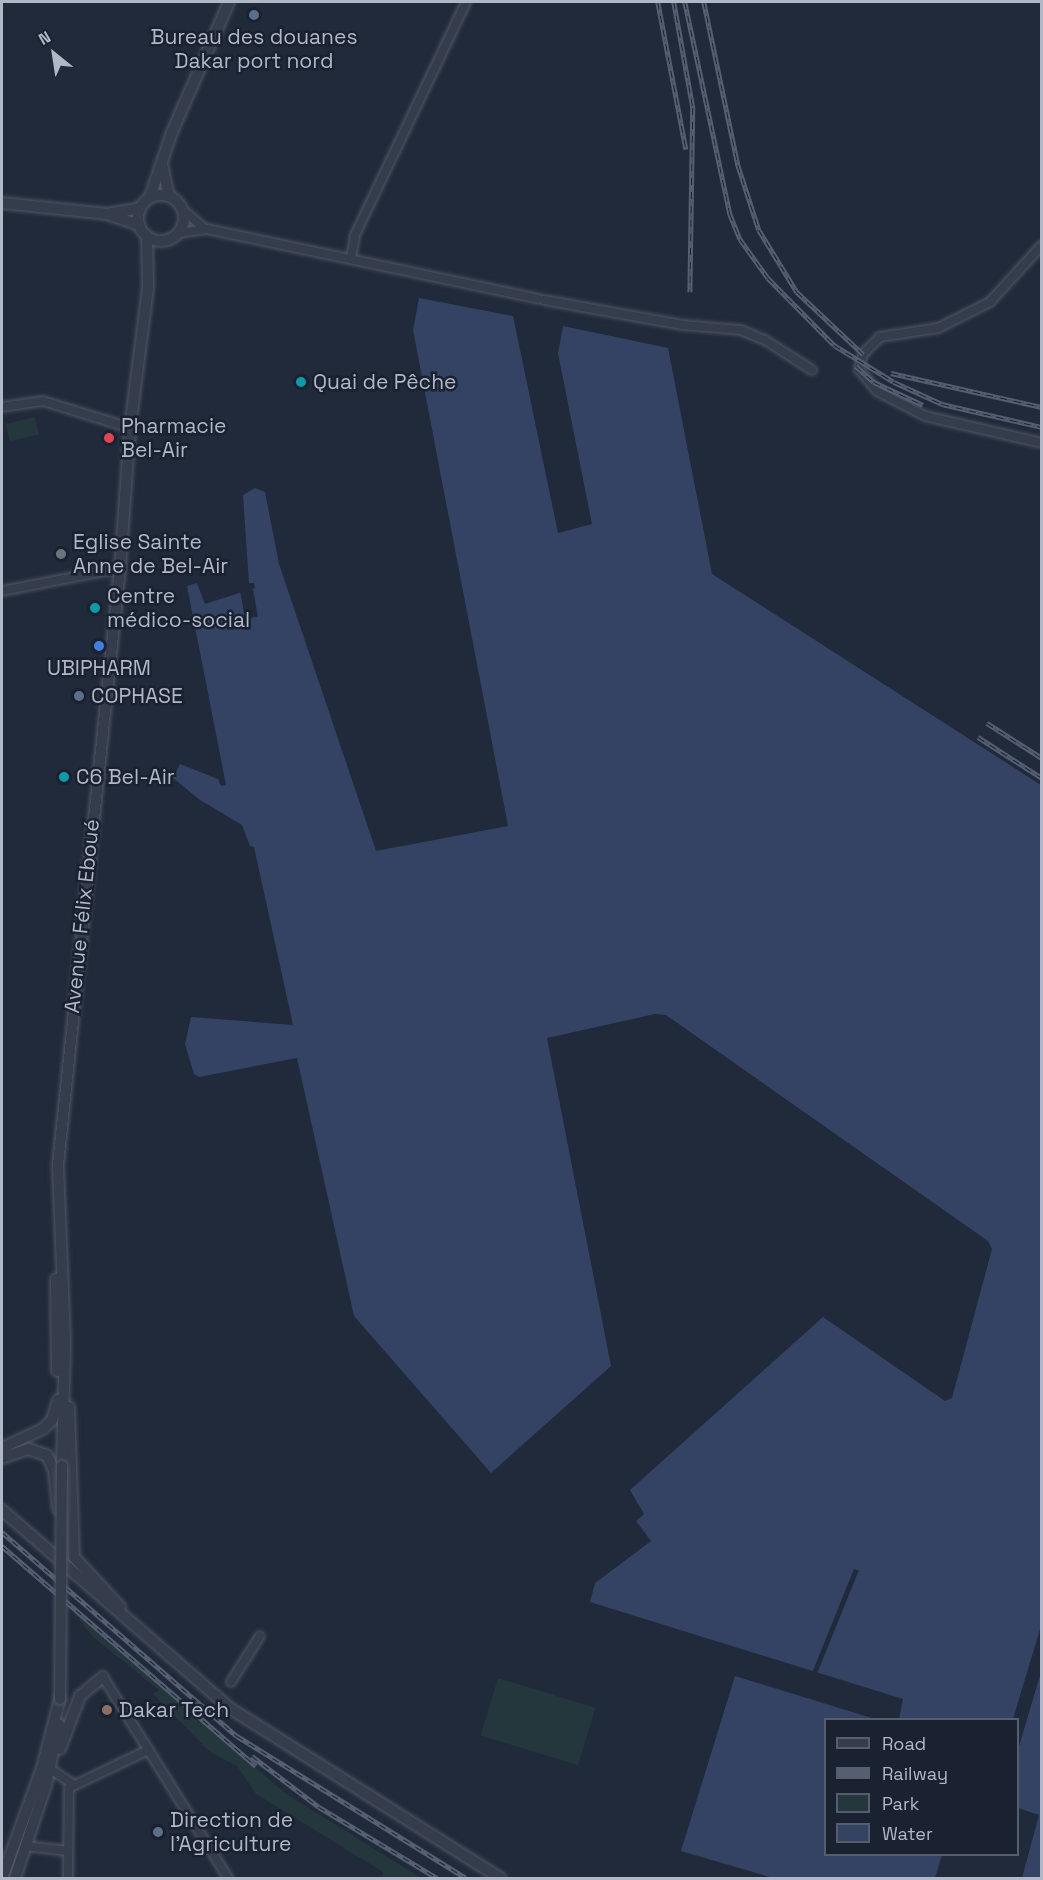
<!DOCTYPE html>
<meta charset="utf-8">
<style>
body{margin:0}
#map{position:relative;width:1043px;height:1880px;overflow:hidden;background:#212a3b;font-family:"Space Grotesk",sans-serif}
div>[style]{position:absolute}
.green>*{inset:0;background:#23373c;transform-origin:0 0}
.water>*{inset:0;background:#344363}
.pier>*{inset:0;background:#212a3b;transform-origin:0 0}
.roads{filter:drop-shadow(0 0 2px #505766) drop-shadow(0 0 2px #505766)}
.minor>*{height:8px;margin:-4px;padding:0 4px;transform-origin:4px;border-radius:4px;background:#353c4b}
.tertiary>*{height:10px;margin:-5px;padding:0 5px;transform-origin:5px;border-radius:5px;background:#353c4b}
.tertiary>.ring{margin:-5px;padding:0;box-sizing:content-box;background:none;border:10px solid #353c4b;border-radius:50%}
.rail>*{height:4.5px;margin-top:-2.25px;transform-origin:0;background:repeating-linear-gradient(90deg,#1a2130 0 7px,#565f72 0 14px);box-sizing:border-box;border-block:2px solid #565f72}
.bridges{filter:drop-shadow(0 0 2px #505766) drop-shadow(0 0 2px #505766)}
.tertiary-bridge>*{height:10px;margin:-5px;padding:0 5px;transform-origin:5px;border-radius:5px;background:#353c4b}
.dots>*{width:16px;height:16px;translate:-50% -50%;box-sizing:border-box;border:3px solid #1a2130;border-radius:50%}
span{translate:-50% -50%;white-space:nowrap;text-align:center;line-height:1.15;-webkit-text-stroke:5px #1a2130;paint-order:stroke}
.poi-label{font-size:21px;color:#b0b7c7}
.left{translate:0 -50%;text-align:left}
.street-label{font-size:21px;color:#b0b7c7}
.frame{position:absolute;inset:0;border:3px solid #b0b7c7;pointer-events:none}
.legend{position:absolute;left:824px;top:1718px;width:195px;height:138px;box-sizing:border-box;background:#1a2130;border:2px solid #565d6c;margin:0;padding:8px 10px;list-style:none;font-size:18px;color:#b0b7c7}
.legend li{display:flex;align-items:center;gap:12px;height:30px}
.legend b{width:30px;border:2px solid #565d6c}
.north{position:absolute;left:24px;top:24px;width:60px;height:60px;-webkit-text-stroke:4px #1a2130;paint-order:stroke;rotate:330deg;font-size:16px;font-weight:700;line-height:24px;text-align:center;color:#b0b7c7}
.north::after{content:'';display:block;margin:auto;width:21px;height:27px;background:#b0b7c7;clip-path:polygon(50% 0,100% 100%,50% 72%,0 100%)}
</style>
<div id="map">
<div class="green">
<div style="left:35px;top:417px;width:18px;height:30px;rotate:77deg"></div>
<div style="clip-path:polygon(70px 1608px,285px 1793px,421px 1878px,383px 1878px,383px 1872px,256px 1794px,237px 1766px,210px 1752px,153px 1694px,159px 1690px,93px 1637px)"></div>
<div style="left:498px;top:1678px;width:102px;height:60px;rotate:17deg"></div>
</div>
<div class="water">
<div style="clip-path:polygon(419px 298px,513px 316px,558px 533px,592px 524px,558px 353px,563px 326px,668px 348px,712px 574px,1041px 785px,1042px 1628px,1014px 1719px,899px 1719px,903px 1699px,590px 1602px,595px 1583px,651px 1541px,636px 1521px,644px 1514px,630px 1490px,823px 1317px,945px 1401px,952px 1398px,992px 1249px,988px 1241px,666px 1015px,655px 1014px,547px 1038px,611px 1366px,491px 1473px,354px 1316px,297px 1058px,199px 1077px,194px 1074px,185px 1044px,191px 1017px,293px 1025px,254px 847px,250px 846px,242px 825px,200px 800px,173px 778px,180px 764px,218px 779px,221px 786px,226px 785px,187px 586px,197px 583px,205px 604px,255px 588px,254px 583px,249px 583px,243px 495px,255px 488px,265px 492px,279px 564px,376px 851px,508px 826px,413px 330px)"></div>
<div style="clip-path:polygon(1041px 1672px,1041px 1878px,1022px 1878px,1039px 1815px,1018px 1808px,1018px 1749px)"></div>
<div style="clip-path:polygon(735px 1676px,875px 1719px,826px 1720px,826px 1854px,942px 1855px,935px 1878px,773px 1878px,681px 1851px)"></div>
</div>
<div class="pier">
<div style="left:253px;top:589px;width:28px;height:13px;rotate:80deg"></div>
<div style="left:854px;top:1569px;width:5px;height:110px;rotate:22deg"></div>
<div style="clip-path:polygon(1041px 1626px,1042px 1639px,1017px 1720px,1013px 1719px)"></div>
<div style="clip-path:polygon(1042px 1669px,1041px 1671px,1018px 1749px,1018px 1739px)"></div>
</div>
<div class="roads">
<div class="minor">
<div style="left:183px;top:210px;width:28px;rotate:41deg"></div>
<div style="left:179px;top:233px;width:28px;rotate:-8deg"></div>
<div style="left:207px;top:229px;width:338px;rotate:11.9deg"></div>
<div style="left:1042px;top:245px;width:77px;rotate:132.4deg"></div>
<div style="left:990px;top:302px;width:58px;rotate:153.4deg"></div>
<div style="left:938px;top:328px;width:59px;rotate:171.2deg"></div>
<div style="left:880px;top:337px;width:24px;rotate:135deg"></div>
<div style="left:863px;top:354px;width:16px;rotate:105deg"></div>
<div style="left:859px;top:369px;width:28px;rotate:51deg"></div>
<div style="left:877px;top:391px;width:54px;rotate:27.5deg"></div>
<div style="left:925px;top:416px;width:120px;rotate:13deg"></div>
<div style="left:351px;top:258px;width:23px;rotate:-80deg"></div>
<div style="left:355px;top:235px;width:258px;rotate:-64.5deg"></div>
<div style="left:544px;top:300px;width:141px;rotate:10.2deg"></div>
<div style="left:683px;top:325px;width:58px;rotate:4.9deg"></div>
<div style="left:741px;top:330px;width:26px;rotate:23deg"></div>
<div style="left:765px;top:340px;width:56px;rotate:32.6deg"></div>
<div style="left:2px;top:407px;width:41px;rotate:-8.3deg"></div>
<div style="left:43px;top:401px;width:91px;rotate:17.2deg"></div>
<div style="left:2px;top:591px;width:120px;rotate:-11deg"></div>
<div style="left:103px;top:1677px;width:237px;rotate:58.1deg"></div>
<div style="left:231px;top:1682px;width:54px;rotate:-57.8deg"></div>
<div style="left:52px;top:1770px;width:25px;rotate:34deg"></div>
<div style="left:26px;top:1846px;width:42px;rotate:6.8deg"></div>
<div style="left:68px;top:1878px;width:90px;rotate:-89.4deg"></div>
<div style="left:69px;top:1788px;width:88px;rotate:-25.7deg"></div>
</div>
<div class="tertiary">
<div style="left:162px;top:164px;width:33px;rotate:78deg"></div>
<div class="ring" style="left:138px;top:195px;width:36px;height:36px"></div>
<div style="left:150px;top:197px;width:69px;rotate:-71.3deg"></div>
<div style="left:172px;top:132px;width:142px;rotate:-66.3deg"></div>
<div style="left:2px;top:203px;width:106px;rotate:6deg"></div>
<div style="left:107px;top:214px;width:34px;rotate:19deg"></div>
<div style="left:107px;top:214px;width:34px;rotate:-10deg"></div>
<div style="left:56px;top:1279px;width:92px;rotate:89.4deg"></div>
<div style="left:69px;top:1407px;width:150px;rotate:88.1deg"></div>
<div style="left:74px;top:1557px;width:68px;rotate:47.4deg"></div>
<div style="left:2px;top:1448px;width:45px;rotate:-24.9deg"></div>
<div style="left:43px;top:1429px;width:13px;rotate:-45deg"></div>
<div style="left:52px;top:1420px;width:21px;rotate:-73deg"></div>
<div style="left:2px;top:1458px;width:28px;rotate:-19deg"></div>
<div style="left:28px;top:1449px;width:20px;rotate:18deg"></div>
<div style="left:47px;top:1455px;width:17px;rotate:66deg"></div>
<div style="left:54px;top:1471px;width:38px;rotate:84deg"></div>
<div style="left:62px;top:1466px;width:125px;rotate:-88.6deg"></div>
<div style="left:65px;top:1341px;width:176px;rotate:-92.3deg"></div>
<div style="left:58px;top:1165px;width:600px;rotate:-84.07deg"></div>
<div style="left:120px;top:568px;width:140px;rotate:-85.9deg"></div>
<div style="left:130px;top:428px;width:142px;rotate:-82.7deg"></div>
<div style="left:148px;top:287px;width:51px;rotate:-91.1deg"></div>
<div style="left:2px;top:1510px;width:303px;rotate:41deg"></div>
<div style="left:231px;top:1709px;width:318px;rotate:32.1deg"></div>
<div style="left:60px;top:1749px;width:57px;rotate:-69.3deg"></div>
<div style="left:80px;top:1696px;width:30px;rotate:-40deg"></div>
<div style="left:2px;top:1878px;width:117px;rotate:-70deg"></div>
<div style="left:42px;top:1768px;width:71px;rotate:-75.4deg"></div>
<div style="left:15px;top:1878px;width:98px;rotate:-71.6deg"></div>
<div style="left:46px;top:1785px;width:62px;rotate:-78deg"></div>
</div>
</div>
<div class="rail">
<div style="left:658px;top:2px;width:150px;rotate:79.2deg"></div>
<div style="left:674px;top:2px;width:108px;rotate:79.8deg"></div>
<div style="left:693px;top:108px;width:184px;rotate:90.9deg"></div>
<div style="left:685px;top:2px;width:217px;rotate:78deg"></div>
<div style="left:730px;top:214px;width:27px;rotate:68deg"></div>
<div style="left:740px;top:239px;width:48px;rotate:54.3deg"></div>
<div style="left:768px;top:278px;width:94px;rotate:45.4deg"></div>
<div style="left:834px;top:345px;width:70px;rotate:31.7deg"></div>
<div style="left:894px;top:382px;width:53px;rotate:24.6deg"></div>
<div style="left:942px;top:404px;width:103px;rotate:13deg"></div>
<div style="left:704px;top:2px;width:167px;rotate:78.2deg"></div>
<div style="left:738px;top:165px;width:68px;rotate:72.1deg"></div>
<div style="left:759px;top:230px;width:73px;rotate:58.5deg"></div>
<div style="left:797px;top:292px;width:91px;rotate:43.2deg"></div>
<div style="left:856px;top:366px;width:24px;rotate:42deg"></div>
<div style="left:874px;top:382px;width:54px;rotate:25.1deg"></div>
<div style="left:891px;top:373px;width:155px;rotate:12.7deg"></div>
<div style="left:987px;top:723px;width:65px;rotate:32.5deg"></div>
<div style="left:978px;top:737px;width:76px;rotate:32.6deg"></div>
<div style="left:2px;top:1532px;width:311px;rotate:41deg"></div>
<div style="left:237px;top:1736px;width:269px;rotate:31.8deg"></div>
<div style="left:2px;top:1546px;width:336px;rotate:40.9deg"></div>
<div style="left:252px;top:1756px;width:84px;rotate:37.3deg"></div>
<div style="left:319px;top:1807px;width:138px;rotate:31deg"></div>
</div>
<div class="bridges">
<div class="tertiary-bridge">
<div style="left:60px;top:1699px;width:233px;rotate:-89.5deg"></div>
</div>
</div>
<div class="dots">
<div style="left:254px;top:15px;background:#5c6f8a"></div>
<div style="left:301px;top:382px;background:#0f9aa8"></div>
<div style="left:109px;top:438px;background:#e0444e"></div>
<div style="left:61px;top:554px;background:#6b7280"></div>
<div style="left:95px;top:608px;background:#0f9aa8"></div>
<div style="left:99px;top:646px;background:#3f7fe0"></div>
<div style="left:79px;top:696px;background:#5c6f8a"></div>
<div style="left:64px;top:777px;background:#0f9aa8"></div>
<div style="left:107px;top:1710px;background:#8d6e63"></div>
<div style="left:158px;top:1832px;background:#5c6f8a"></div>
</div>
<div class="poi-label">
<span style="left:254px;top:49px">Bureau des douanes<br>Dakar port nord</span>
<span class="left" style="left:313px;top:382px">Quai de Pêche</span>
<span class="left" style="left:121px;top:438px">Pharmacie<br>Bel-Air</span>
<span class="left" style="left:73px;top:554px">Eglise Sainte<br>Anne de Bel-Air</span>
<span class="left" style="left:107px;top:608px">Centre<br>médico-social</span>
<span style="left:99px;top:668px">UBIPHARM</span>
<span class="left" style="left:91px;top:696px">COPHASE</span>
<span class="left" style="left:76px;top:777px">C6 Bel-Air</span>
<span class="left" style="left:119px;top:1710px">Dakar Tech</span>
<span class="left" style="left:170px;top:1832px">Direction de<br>l'Agriculture</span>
</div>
<div class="street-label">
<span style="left:82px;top:916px;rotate:-84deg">Avenue Félix Eboué</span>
</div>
<div class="frame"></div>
<ul class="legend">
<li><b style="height:8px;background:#353c4b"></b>Road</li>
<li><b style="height:8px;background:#565f72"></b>Railway</li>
<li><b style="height:16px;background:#23373c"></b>Park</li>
<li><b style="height:16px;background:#344363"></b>Water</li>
</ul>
<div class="north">N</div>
</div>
